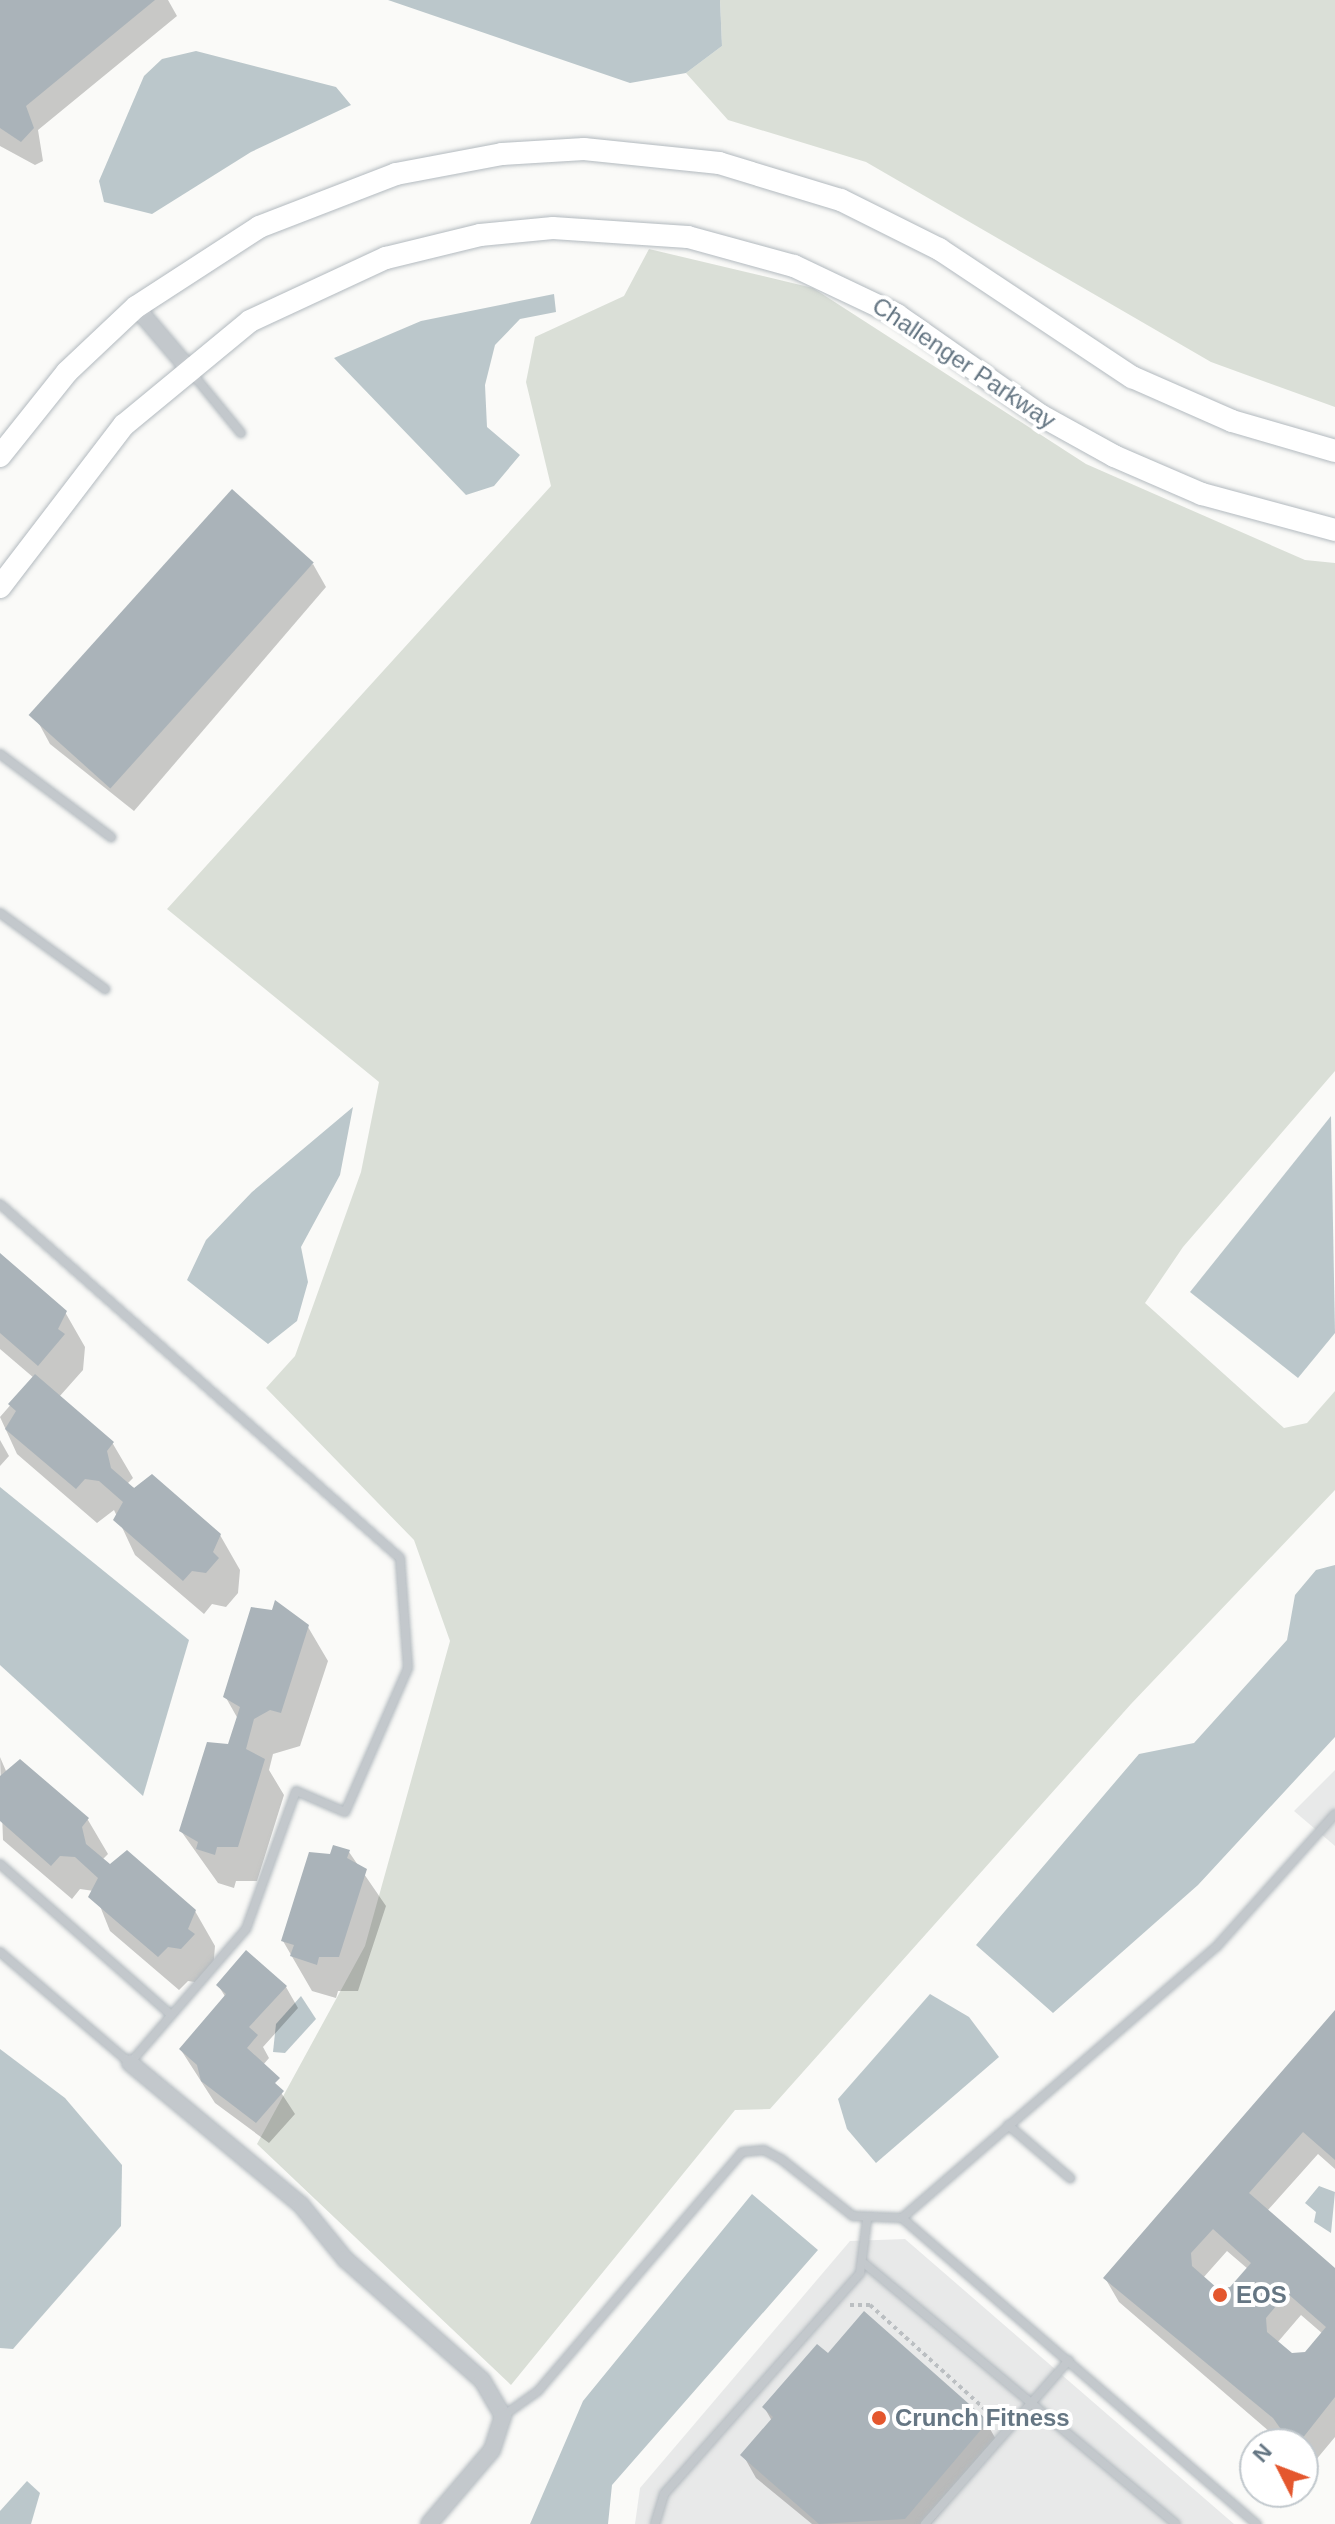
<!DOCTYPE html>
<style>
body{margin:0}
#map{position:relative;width:1335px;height:2524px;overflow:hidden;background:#fafaf8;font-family:Helvetica,sans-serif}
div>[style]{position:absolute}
.built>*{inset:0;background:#e8e9e9}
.green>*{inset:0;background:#dadfd7}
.water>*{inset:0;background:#bbc7cb}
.shadow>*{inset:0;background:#0003}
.building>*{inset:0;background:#aab3b9;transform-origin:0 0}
.path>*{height:4px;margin-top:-2px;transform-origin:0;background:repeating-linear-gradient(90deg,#bbbfc2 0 4px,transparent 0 8px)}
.roads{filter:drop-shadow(0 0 2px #b3babf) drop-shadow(0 0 2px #b3babf)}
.lane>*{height:8px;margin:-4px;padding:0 4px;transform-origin:4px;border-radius:4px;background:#c3c8cc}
.street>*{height:16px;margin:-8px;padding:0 8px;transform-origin:8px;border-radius:8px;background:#c3c8cc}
.secondary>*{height:22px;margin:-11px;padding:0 11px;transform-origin:11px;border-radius:11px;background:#fff}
.dots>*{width:22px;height:22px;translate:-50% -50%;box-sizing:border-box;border:4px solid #fff;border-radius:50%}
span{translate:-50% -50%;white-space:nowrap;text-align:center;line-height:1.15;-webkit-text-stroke:8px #fff;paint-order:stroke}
.street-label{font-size:24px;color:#657683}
.poi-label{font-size:24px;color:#657683;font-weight:700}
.left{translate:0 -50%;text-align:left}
.north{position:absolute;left:1239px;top:2428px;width:80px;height:80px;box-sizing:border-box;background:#fff;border:2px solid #c1c8cd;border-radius:50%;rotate:312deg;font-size:22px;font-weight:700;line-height:32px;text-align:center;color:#657683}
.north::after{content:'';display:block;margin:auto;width:28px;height:36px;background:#e4572e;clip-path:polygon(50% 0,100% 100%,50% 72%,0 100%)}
</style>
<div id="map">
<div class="built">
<div style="clip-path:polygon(1335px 1770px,1335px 1846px,1294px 1811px)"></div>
<div style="clip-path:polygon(905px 2239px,1234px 2524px,635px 2524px,640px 2488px,850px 2241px)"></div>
</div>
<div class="green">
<div style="clip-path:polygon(720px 0,1335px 0,1335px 407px,1211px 362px,866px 162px,728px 120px,686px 73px,722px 46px)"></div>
<div style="clip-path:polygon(649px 249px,813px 288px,1086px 464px,1305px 560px,1335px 563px,1335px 1071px,1183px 1247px,1145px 1303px,1284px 1428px,1307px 1423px,1335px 1391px,1335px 1490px,1131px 1704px,770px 2109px,735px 2110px,511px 2385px,257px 2144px,365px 1946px,450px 1641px,414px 1540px,266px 1388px,295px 1356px,361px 1172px,379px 1082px,167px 909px,551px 486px,526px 382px,535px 337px,624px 296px)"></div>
</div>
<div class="water">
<div style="clip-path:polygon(388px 0,720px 0,722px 46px,686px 73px,630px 83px)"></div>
<div style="clip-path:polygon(196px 51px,336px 87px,351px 105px,251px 152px,152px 214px,104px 202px,99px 181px,144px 76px,162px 59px)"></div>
<div style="clip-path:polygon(554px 294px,556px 312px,520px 319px,495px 345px,485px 385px,487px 427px,520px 455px,494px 486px,466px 495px,334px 358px,421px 321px)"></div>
<div style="clip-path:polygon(353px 1107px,340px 1175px,301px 1247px,308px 1282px,297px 1321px,268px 1344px,187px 1280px,206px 1240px,252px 1192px)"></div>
<div style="clip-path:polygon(1331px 1116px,1335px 1333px,1298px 1378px,1190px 1292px)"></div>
<div style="clip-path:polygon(0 1487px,189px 1640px,143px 1796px,0 1665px)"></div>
<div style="clip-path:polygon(1335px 1565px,1335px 1737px,1198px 1885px,1053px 2013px,976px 1945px,1139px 1754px,1194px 1743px,1287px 1640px,1295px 1595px,1316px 1570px)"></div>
<div style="clip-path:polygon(930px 1994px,969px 2017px,999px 2057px,876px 2163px,847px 2129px,838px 2099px)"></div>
<div style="clip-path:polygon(301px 1996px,316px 2019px,285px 2053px,273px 2052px,276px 2024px)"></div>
<div style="clip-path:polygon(0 2049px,65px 2098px,122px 2165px,121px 2226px,13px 2349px,0 2348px)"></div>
<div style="clip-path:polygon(1319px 2186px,1335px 2192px,1331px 2233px,1314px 2222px,1316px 2212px,1305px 2203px)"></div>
<div style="clip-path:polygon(752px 2194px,818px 2250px,612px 2485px,608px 2524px,530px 2524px,583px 2401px)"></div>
<div style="clip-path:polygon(27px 2481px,40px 2493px,31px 2524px,0 2524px,0 2511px)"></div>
</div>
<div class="shadow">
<div style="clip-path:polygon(0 0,168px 0,177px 16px,38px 130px,43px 161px,35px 165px,0 146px)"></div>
<div style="clip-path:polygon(313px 564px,326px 587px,134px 811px,50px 744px,37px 720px)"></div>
<div style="clip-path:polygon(0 1256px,65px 1312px,85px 1347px,83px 1370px,59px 1397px,113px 1444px,133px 1478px,127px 1484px,220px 1535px,240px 1570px,238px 1593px,226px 1607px,212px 1604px,204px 1614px,135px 1555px,114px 1510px,97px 1523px,17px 1454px,0 1417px,34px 1378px,0 1349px)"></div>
<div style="clip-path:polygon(0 1440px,9px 1456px,0 1466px)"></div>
<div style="clip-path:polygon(276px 1603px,308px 1627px,328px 1661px,300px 1746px,273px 1754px,269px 1770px,284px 1795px,257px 1881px,236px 1881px,234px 1888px,218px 1883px,181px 1831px,230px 1746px,238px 1719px,225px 1696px)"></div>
<div style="clip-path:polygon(0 1757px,6px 1771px,20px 1761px,88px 1820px,108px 1854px,102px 1860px,195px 1911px,215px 1946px,213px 1970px,201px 1983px,188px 1981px,179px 1990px,110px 1931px,94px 1891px,80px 1889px,72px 1899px,3px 1840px)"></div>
<div style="clip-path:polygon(349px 1852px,386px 1906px,358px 1991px,338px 1991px,336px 1998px,312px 1991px,283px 1941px,331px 1856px)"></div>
<div style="clip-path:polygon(218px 1985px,286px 1987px,298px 2008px,263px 2047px,269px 2058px,263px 2065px,295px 2114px,269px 2143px,215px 2103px,181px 2050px,226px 1998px)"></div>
<div style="clip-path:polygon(evenodd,1335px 2014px,1335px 2169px,1318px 2154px,1267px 2211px,1335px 2271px,1335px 2437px,1310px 2467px,1303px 2444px,1284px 2444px,1119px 2302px,1105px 2278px,1335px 2014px,1227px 2251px,1248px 2269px,1231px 2289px,1217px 2290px,1203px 2278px,1227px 2251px,1335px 2014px,1301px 2315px,1323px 2334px,1306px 2354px,1292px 2355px,1277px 2343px,1301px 2315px)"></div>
<div style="clip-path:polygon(828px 2356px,985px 2420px,998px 2443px,931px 2524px,812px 2524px,756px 2478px,743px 2455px,772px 2421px,764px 2407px)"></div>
</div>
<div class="building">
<div style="clip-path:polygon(0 0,155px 0,26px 106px,34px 128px,21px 142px,0 128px)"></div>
<div style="left:232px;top:489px;width:110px;height:304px;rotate:42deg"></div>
<div style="clip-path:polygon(0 1253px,67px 1311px,58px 1329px,65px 1334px,38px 1366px,0 1333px)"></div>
<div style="clip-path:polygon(35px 1374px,114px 1442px,107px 1451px,111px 1468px,134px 1488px,152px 1474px,221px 1534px,213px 1552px,219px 1558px,206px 1573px,192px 1571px,183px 1581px,113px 1520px,123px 1502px,99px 1481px,85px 1479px,76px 1489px,5px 1429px,16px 1411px,8px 1404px)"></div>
<div style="clip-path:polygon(275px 1600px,309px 1625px,281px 1713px,270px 1710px,254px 1719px,246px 1749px,265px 1759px,238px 1847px,217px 1847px,215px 1855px,196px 1849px,198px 1842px,179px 1831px,207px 1742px,228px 1744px,240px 1707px,223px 1697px,251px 1607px,272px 1610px)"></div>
<div style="clip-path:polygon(20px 1759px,89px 1818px,82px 1827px,86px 1844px,110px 1864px,127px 1850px,196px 1910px,188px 1929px,195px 1934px,181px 1949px,168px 1947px,158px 1957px,88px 1897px,98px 1878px,75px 1857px,60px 1856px,51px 1866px,0 1821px,0 1776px)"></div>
<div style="clip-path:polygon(333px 1845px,350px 1850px,347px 1858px,367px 1869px,339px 1957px,319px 1957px,317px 1965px,290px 1956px,294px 1945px,281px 1941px,309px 1852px,330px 1854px)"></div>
<div style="clip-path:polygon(246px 1950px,287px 1986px,249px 2027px,258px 2035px,247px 2048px,280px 2078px,275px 2083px,284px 2091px,256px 2123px,201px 2081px,197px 2065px,179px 2049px,226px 1994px,216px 1985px)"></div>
<div style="clip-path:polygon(evenodd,1335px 2010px,1335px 2160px,1303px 2132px,1249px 2193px,1335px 2268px,1335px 2397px,1298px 2444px,1278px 2444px,1285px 2435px,1273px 2418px,1103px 2278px,1335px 2010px,1213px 2229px,1251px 2263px,1230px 2287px,1217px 2288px,1192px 2266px,1191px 2253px,1213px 2229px,1335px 2010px,1287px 2293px,1326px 2327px,1305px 2352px,1292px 2353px,1267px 2332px,1266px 2318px,1287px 2293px)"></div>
<div style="clip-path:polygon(864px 2311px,986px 2419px,985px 2425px,905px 2519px,819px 2524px,740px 2455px,773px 2417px,762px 2407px,817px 2344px,828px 2353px)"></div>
</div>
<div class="path">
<div style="left:850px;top:2305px;width:20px"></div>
<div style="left:870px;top:2305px;width:171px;rotate:42.2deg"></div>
</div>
<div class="roads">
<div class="lane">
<div style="left:191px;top:372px;width:79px;rotate:50.7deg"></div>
<div style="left:0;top:754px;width:139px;rotate:36.8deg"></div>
<div style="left:0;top:913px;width:130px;rotate:35.9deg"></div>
<div style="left:0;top:1204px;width:534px;rotate:41.51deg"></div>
<div style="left:400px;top:1558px;width:110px;rotate:85.8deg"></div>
<div style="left:408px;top:1668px;width:157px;rotate:113.6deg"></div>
<div style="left:345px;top:1812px;width:53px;rotate:-156.8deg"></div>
<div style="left:296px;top:1791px;width:147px;rotate:109.9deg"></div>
<div style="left:246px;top:1929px;width:177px;rotate:130.9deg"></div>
<div style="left:130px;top:2063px;width:171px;rotate:-139.5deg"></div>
<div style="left:0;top:1864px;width:228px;rotate:41.4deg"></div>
<div style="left:1008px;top:2125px;width:82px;rotate:40.5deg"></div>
<div style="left:902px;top:2218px;width:469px;rotate:40.8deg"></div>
<div style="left:865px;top:2264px;width:405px;rotate:39.9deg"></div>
<div style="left:503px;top:2416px;width:43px;rotate:-35.5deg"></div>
<div style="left:538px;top:2391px;width:314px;rotate:-49.5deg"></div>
<div style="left:742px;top:2152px;width:22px;rotate:-5deg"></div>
<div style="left:764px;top:2150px;width:19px;rotate:28deg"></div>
<div style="left:781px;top:2159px;width:92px;rotate:38.4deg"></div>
<div style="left:853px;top:2216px;width:49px;rotate:2.3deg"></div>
<div style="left:902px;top:2218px;width:416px;rotate:-40.8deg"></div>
<div style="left:1217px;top:1946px;width:177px;rotate:-48.2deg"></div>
<div style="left:655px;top:2524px;width:31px;rotate:-73deg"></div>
<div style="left:664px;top:2494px;width:295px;rotate:-48.4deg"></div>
<div style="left:860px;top:2273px;width:53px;rotate:-82.5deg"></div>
<div style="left:925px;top:2524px;width:218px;rotate:-48.7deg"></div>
</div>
<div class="street">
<div style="left:136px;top:307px;width:79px;rotate:49.6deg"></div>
<div style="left:130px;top:2063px;width:222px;rotate:39.7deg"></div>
<div style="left:301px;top:2205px;width:70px;rotate:50.8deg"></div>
<div style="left:345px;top:2259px;width:183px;rotate:41.5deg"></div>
<div style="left:482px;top:2380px;width:42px;rotate:59.7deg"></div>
<div style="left:503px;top:2416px;width:36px;rotate:108deg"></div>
<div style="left:492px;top:2450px;width:97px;rotate:130.4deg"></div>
</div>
<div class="secondary">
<div style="left:0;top:456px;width:107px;rotate:-51.4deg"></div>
<div style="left:67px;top:372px;width:95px;rotate:-43.3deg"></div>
<div style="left:136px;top:307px;width:147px;rotate:-33deg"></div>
<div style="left:259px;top:227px;width:147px;rotate:-21.1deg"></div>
<div style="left:396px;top:174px;width:108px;rotate:-10.7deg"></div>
<div style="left:502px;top:154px;width:82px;rotate:-3.5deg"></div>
<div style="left:584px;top:149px;width:136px;rotate:5.9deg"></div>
<div style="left:719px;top:163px;width:127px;rotate:16.9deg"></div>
<div style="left:841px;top:200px;width:110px;rotate:26.6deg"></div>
<div style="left:939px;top:249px;width:232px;rotate:33.6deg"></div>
<div style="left:1132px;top:377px;width:109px;rotate:23.7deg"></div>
<div style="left:1232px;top:421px;width:107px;rotate:16.2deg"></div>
<div style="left:0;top:587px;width:204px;rotate:-52.6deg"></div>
<div style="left:124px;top:425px;width:163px;rotate:-39.5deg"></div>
<div style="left:250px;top:321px;width:150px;rotate:-24.9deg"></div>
<div style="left:386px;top:258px;width:97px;rotate:-13.7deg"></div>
<div style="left:480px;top:235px;width:73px;rotate:-5.5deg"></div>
<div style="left:553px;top:228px;width:135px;rotate:3.8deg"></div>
<div style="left:688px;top:237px;width:110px;rotate:15.3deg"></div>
<div style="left:794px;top:266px;width:114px;rotate:25.4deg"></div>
<div style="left:897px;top:315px;width:174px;rotate:35deg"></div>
<div style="left:1040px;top:415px;width:85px;rotate:29deg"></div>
<div style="left:1114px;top:456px;width:96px;rotate:23.4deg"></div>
<div style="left:1202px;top:494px;width:138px;rotate:15.1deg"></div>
</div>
</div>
<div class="dots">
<div style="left:1220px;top:2295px;background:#e4572e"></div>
<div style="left:879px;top:2418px;background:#e4572e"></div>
</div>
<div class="street-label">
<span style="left:964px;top:363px;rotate:34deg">Challenger Parkway</span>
</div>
<div class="poi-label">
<span class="left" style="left:1236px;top:2295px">EOS</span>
<span class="left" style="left:895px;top:2418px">Crunch Fitness</span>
</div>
<div class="north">N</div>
</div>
